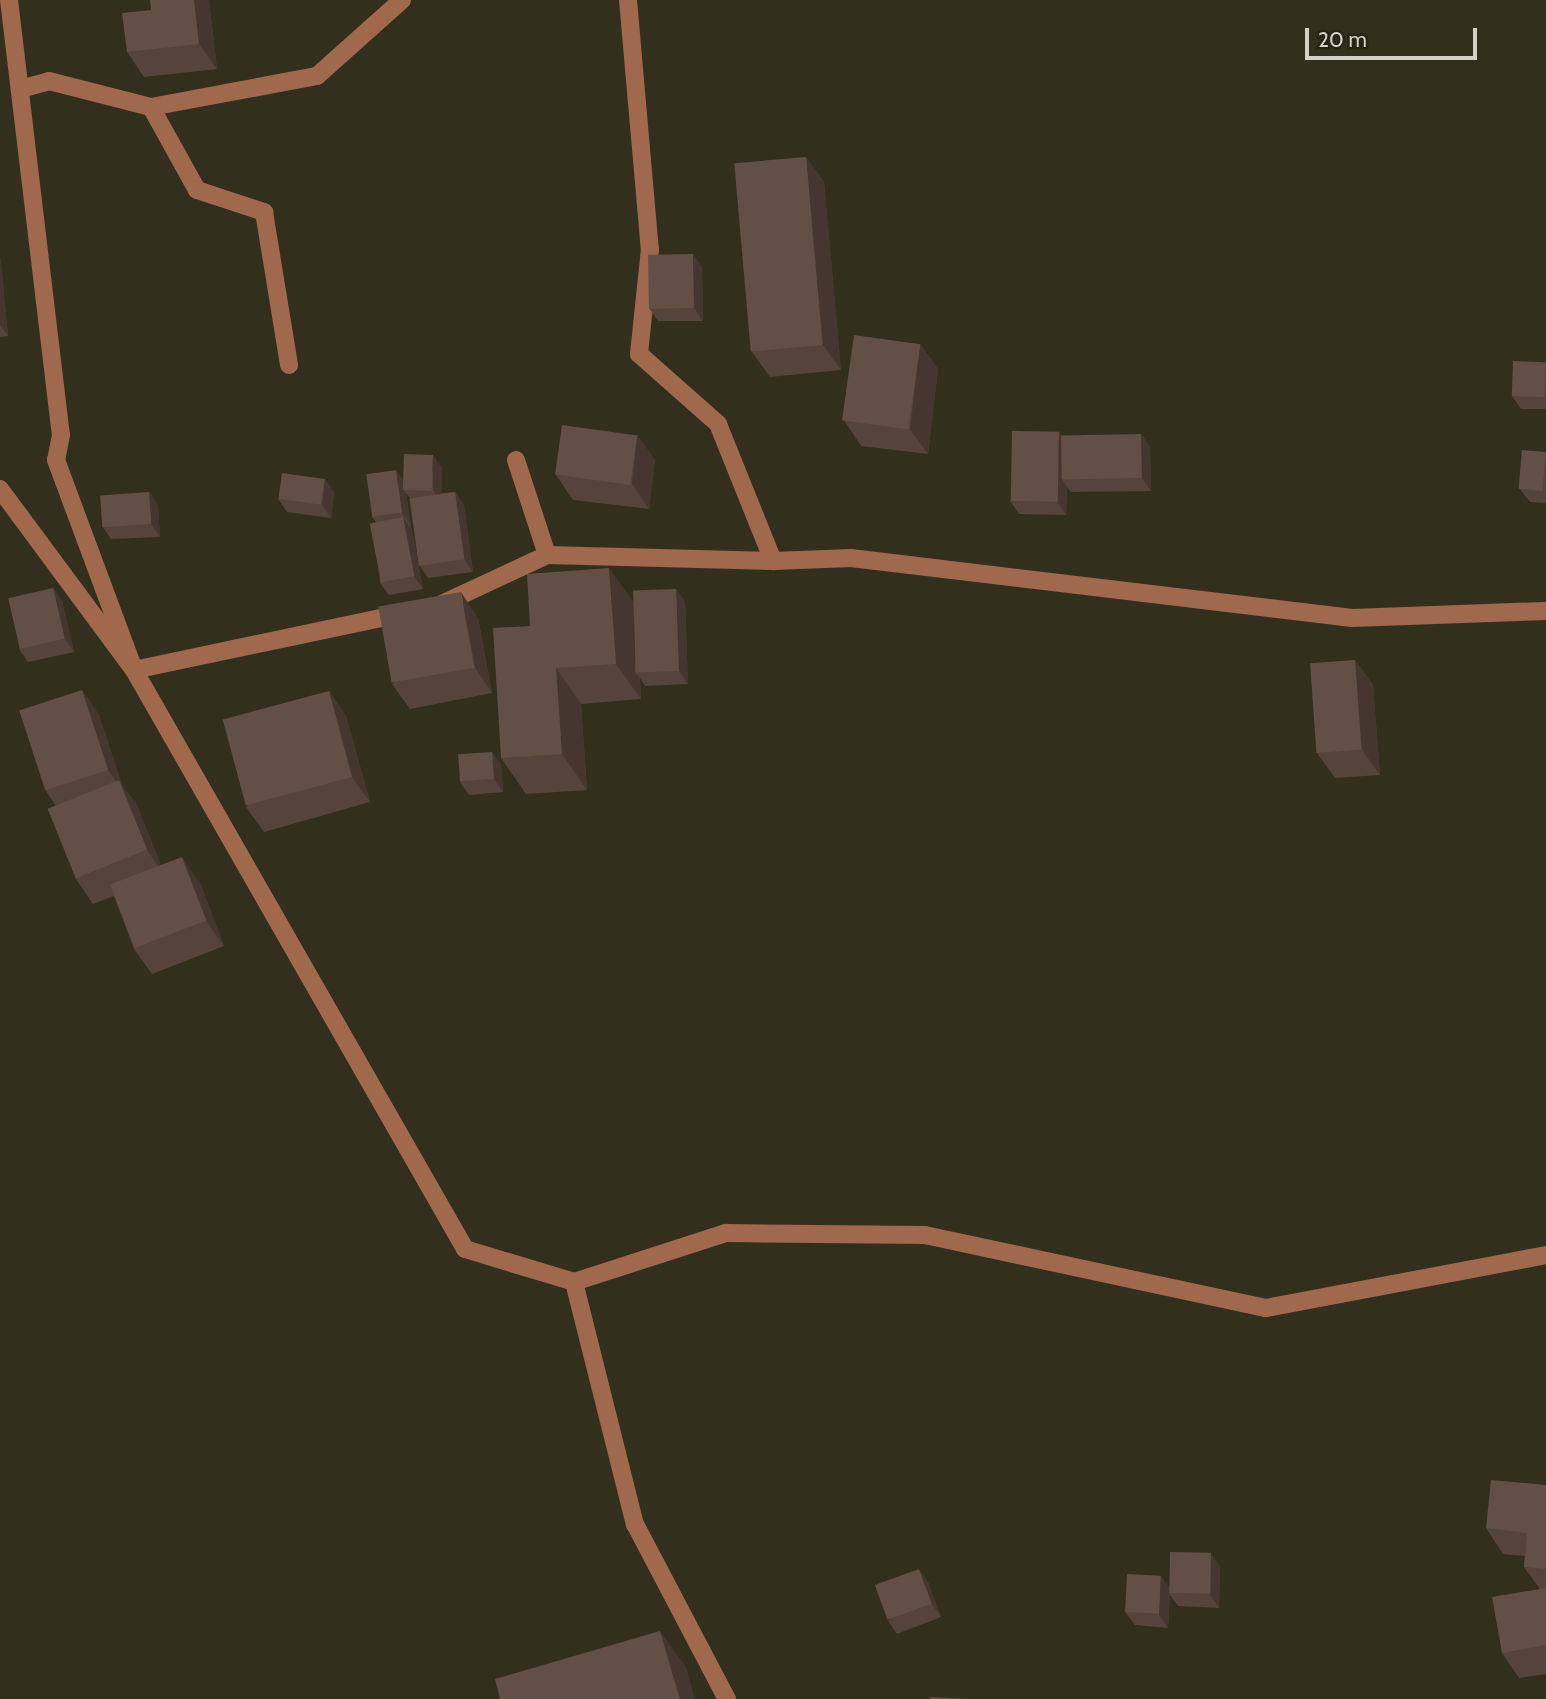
<!DOCTYPE html>
<style>
body{margin:0}
#map{position:relative;width:1546px;height:1699px;overflow:hidden;background:#332f1d;font-family:Cabin,sans-serif}
div>[style]{position:absolute}
.minor>*{height:18px;margin:-9px;padding:0 9px;transform-origin:9px;border-radius:9px;background:#a0684c}
.wall>*{inset:0;background:#54443b}
.shaded-wall>*{inset:0;background:#453730}
.building>*{inset:0;background:#624f45;transform-origin:0 0}
span{translate:-50% -50%;white-space:nowrap;text-align:center;line-height:1.15;-webkit-text-stroke:7px #292514;paint-order:stroke}
.scale{position:absolute;left:1305px;top:28px;width:172px;height:32px;box-sizing:border-box;border:4px solid #d4d1c6;border-top:0;padding-left:9px;font-size:21px;line-height:24px;white-space:nowrap;color:#d4d1c6;-webkit-text-stroke:5px #292514;paint-order:stroke}
</style>
<div id="map">
<div class="minor">
<div style="left:9px;top:0;width:438px;rotate:83.2deg"></div>
<div style="left:61px;top:435px;width:25px;rotate:101deg"></div>
<div style="left:56px;top:460px;width:224px;rotate:69.6deg"></div>
<div style="left:134px;top:670px;width:667px;rotate:60.24deg"></div>
<div style="left:465px;top:1249px;width:114px;rotate:16.8deg"></div>
<div style="left:574px;top:1282px;width:250px;rotate:75.9deg"></div>
<div style="left:635px;top:1524px;width:198px;rotate:62.3deg"></div>
<div style="left:628px;top:0;width:250px;rotate:85deg"></div>
<div style="left:650px;top:249px;width:106px;rotate:96deg"></div>
<div style="left:639px;top:354px;width:106px;rotate:41.5deg"></div>
<div style="left:718px;top:424px;width:148px;rotate:68.1deg"></div>
<div style="left:20px;top:89px;width:30px;rotate:-15deg"></div>
<div style="left:49px;top:81px;width:105px;rotate:14.3deg"></div>
<div style="left:151px;top:107px;width:95px;rotate:61deg"></div>
<div style="left:197px;top:190px;width:71px;rotate:18.2deg"></div>
<div style="left:264px;top:212px;width:155px;rotate:80.7deg"></div>
<div style="left:151px;top:107px;width:169px;rotate:-10.6deg"></div>
<div style="left:317px;top:76px;width:114px;rotate:-41.8deg"></div>
<div style="left:516px;top:460px;width:100px;rotate:71.9deg"></div>
<div style="left:0;top:489px;width:225px;rotate:53.5deg"></div>
<div style="left:134px;top:670px;width:276px;rotate:-11.9deg"></div>
<div style="left:442px;top:604px;width:116px;rotate:-25deg"></div>
<div style="left:547px;top:555px;width:226px;rotate:1.5deg"></div>
<div style="left:773px;top:561px;width:78px;rotate:-2.2deg"></div>
<div style="left:851px;top:558px;width:505px;rotate:6.83deg"></div>
<div style="left:1352px;top:618px;width:194px;rotate:-2.1deg"></div>
<div style="left:574px;top:1282px;width:160px;rotate:-17.9deg"></div>
<div style="left:726px;top:1233px;width:199px;rotate:0.6deg"></div>
<div style="left:925px;top:1235px;width:349px;rotate:12.1deg"></div>
<div style="left:1266px;top:1308px;width:285px;rotate:-10.7deg"></div>
</div>
<div class="wall">
<div style="clip-path:polygon(209px 0,217px 69px,144px 77px,127px 52px)"></div>
<div style="clip-path:polygon(806px 157px,824px 182px,841px 370px,770px 377px,752px 352px)"></div>
<div style="clip-path:polygon(0 258px,8px 336px,0 337px)"></div>
<div style="clip-path:polygon(702px 267px,703px 321px,658px 321px,649px 308px)"></div>
<div style="clip-path:polygon(920px 344px,938px 369px,928px 454px,861px 446px,844px 420px)"></div>
<div style="clip-path:polygon(1546px 362px,1546px 409px,1521px 409px,1512px 396px)"></div>
<div style="clip-path:polygon(1141px 434px,1150px 447px,1151px 491px,1071px 492px,1067px 487px,1066px 515px,1019px 514px,1010px 501px)"></div>
<div style="clip-path:polygon(637px 435px,655px 460px,649px 509px,573px 500px,556px 475px)"></div>
<div style="clip-path:polygon(1546px 452px,1546px 503px,1530px 502px,1520px 489px)"></div>
<div style="clip-path:polygon(442px 468px,442px 493px,455px 492px,464px 505px,473px 572px,428px 578px,419px 565px,410px 498px,406px 493px,411px 526px,410px 526px,412px 530px,423px 589px,389px 595px,380px 583px,376px 522px,372px 517px,404px 482px)"></div>
<div style="clip-path:polygon(325px 479px,334px 492px,331px 518px,287px 512px,278px 499px)"></div>
<div style="clip-path:polygon(149px 492px,158px 505px,160px 537px,111px 539px,102px 526px)"></div>
<div style="clip-path:polygon(53px 588px,62px 601px,74px 652px,28px 662px,19px 649px)"></div>
<div style="clip-path:polygon(676px 589px,685px 602px,688px 684px,645px 686px,640px 678px,641px 699px,581px 704px,587px 790px,526px 794px,501px 758px,530px 626px,633px 602px)"></div>
<div style="clip-path:polygon(478px 618px,492px 693px,410px 709px,392px 684px)"></div>
<div style="clip-path:polygon(1355px 660px,1373px 685px,1380px 775px,1335px 778px,1317px 753px)"></div>
<div style="clip-path:polygon(82px 690px,99px 715px,122px 785px,137px 805px,161px 866px,200px 883px,224px 946px,152px 974px,134px 949px,114px 896px,93px 904px,76px 879px,56px 806px,46px 791px)"></div>
<div style="clip-path:polygon(329px 691px,346px 716px,370px 802px,264px 832px,246px 807px)"></div>
<div style="clip-path:polygon(492px 752px,501px 765px,503px 792px,469px 795px,460px 782px)"></div>
<div style="clip-path:polygon(1546px 1485px,1546px 1674px,1519px 1678px,1502px 1653px,1540px 1589px,1524px 1567px,1525px 1556px,1503px 1554px,1486px 1528px)"></div>
<div style="clip-path:polygon(1220px 1566px,1219px 1608px,1178px 1606px,1170px 1595px,1168px 1628px,1135px 1625px,1125px 1612px,1169px 1587px)"></div>
<div style="clip-path:polygon(928px 1582px,941px 1617px,897px 1634px,888px 1621px)"></div>
</div>
<div class="shaded-wall">
<div style="clip-path:polygon(194px 0,209px 0,217px 69px,199px 44px)"></div>
<div style="clip-path:polygon(806px 157px,824px 182px,841px 370px,823px 345px)"></div>
<div style="clip-path:polygon(693px 254px,702px 267px,703px 321px,694px 308px)"></div>
<div style="clip-path:polygon(0 258px,1px 259px,8px 336px,0 325px)"></div>
<div style="clip-path:polygon(920px 344px,938px 369px,928px 454px,910px 429px)"></div>
<div style="clip-path:polygon(1059px 432px,1068px 445px,1062px 479px,1067px 487px,1066px 515px,1057px 502px)"></div>
<div style="clip-path:polygon(1141px 434px,1150px 447px,1151px 491px,1142px 478px)"></div>
<div style="clip-path:polygon(637px 435px,655px 460px,649px 509px,632px 484px)"></div>
<div style="clip-path:polygon(433px 455px,442px 468px,442px 503px,433px 490px)"></div>
<div style="clip-path:polygon(396px 470px,405px 483px,404px 490px,406px 493px,411px 526px,402px 513px)"></div>
<div style="clip-path:polygon(325px 479px,334px 492px,331px 518px,322px 505px)"></div>
<div style="clip-path:polygon(149px 492px,158px 505px,160px 537px,151px 524px)"></div>
<div style="clip-path:polygon(455px 492px,464px 505px,473px 572px,464px 559px)"></div>
<div style="clip-path:polygon(403px 517px,412px 530px,423px 589px,414px 576px)"></div>
<div style="clip-path:polygon(609px 568px,635px 604px,635px 673px,640px 678px,641px 699px,616px 664px)"></div>
<div style="clip-path:polygon(53px 588px,62px 601px,74px 652px,65px 639px)"></div>
<div style="clip-path:polygon(676px 589px,685px 602px,688px 684px,679px 671px)"></div>
<div style="clip-path:polygon(461px 592px,478px 618px,492px 693px,475px 668px)"></div>
<div style="clip-path:polygon(1355px 660px,1373px 685px,1380px 775px,1362px 750px)"></div>
<div style="clip-path:polygon(556px 668px,581px 704px,587px 790px,562px 754px)"></div>
<div style="clip-path:polygon(82px 690px,99px 715px,122px 785px,137px 805px,164px 875px,147px 850px,124px 793px,108px 770px)"></div>
<div style="clip-path:polygon(329px 691px,346px 716px,370px 802px,352px 777px)"></div>
<div style="clip-path:polygon(492px 752px,501px 765px,503px 792px,494px 779px)"></div>
<div style="clip-path:polygon(182px 857px,200px 883px,224px 946px,206px 921px)"></div>
<div style="clip-path:polygon(1211px 1553px,1220px 1566px,1219px 1608px,1210px 1595px)"></div>
<div style="clip-path:polygon(919px 1569px,928px 1582px,941px 1617px,932px 1604px)"></div>
<div style="clip-path:polygon(1161px 1576px,1171px 1589px,1169px 1593px,1170px 1595px,1168px 1628px,1159px 1615px)"></div>
<div style="clip-path:polygon(660px 1631px,686px 1667px,695px 1699px,680px 1699px)"></div>
</div>
<div class="building">
<div style="clip-path:polygon(150px 0,194px 0,199px 44px,127px 52px,122px 13px,151px 10px)"></div>
<div style="left:806px;top:157px;width:189px;height:72px;rotate:85deg"></div>
<div style="left:693px;top:254px;width:54px;height:45px;rotate:89deg"></div>
<div style="left:854px;top:335px;width:67px;height:86px;rotate:8deg"></div>
<div style="left:1513px;top:361px;width:33px;height:35px;rotate:2deg"></div>
<div style="left:562px;top:425px;width:76px;height:50px;rotate:8deg"></div>
<div style="left:1012px;top:431px;width:47px;height:70px;rotate:1deg"></div>
<div style="left:1141px;top:434px;width:44px;height:80px;rotate:89deg"></div>
<div style="left:1522px;top:450px;width:24px;height:39px;rotate:5deg"></div>
<div style="left:404px;top:454px;width:29px;height:36px;rotate:2deg"></div>
<div style="left:396px;top:470px;width:43px;height:30px;rotate:82deg"></div>
<div style="left:282px;top:473px;width:43px;height:26px;rotate:8deg"></div>
<div style="left:149px;top:492px;width:32px;height:49px;rotate:86deg"></div>
<div style="left:455px;top:492px;width:68px;height:46px;rotate:82deg"></div>
<div style="left:403px;top:517px;width:60px;height:34px;rotate:79deg"></div>
<div style="clip-path:polygon(609px 568px,616px 664px,556px 668px,562px 754px,501px 758px,493px 628px,530px 626px,527px 574px)"></div>
<div style="left:53px;top:588px;width:52px;height:46px;rotate:77deg"></div>
<div style="left:676px;top:589px;width:82px;height:43px;rotate:88deg"></div>
<div style="left:461px;top:592px;width:77px;height:84px;rotate:80deg"></div>
<div style="left:1355px;top:660px;width:90px;height:45px;rotate:86deg"></div>
<div style="left:82px;top:690px;width:84px;height:66px;rotate:72deg"></div>
<div style="left:329px;top:691px;width:89px;height:110px;rotate:75deg"></div>
<div style="left:492px;top:752px;width:27px;height:34px;rotate:86deg"></div>
<div style="left:119px;top:780px;width:75px;height:77px;rotate:68deg"></div>
<div style="left:182px;top:857px;width:68px;height:77px;rotate:69deg"></div>
<div style="clip-path:polygon(1491px 1480px,1546px 1485px,1546px 1569px,1524px 1567px,1527px 1533px,1486px 1528px)"></div>
<div style="left:1170px;top:1552px;width:41px;height:41px;rotate:1deg"></div>
<div style="left:919px;top:1569px;width:37px;height:47px;rotate:70deg"></div>
<div style="left:1127px;top:1574px;width:34px;height:38px;rotate:3deg"></div>
<div style="clip-path:polygon(1546px 1588px,1546px 1645px,1502px 1653px,1492px 1597px)"></div>
<div style="clip-path:polygon(660px 1631px,680px 1699px,500px 1699px,495px 1679px)"></div>
<div style="clip-path:polygon(930px 1697px,971px 1699px,930px 1699px)"></div>
</div>
<div class="scale">20 m</div>
</div>
